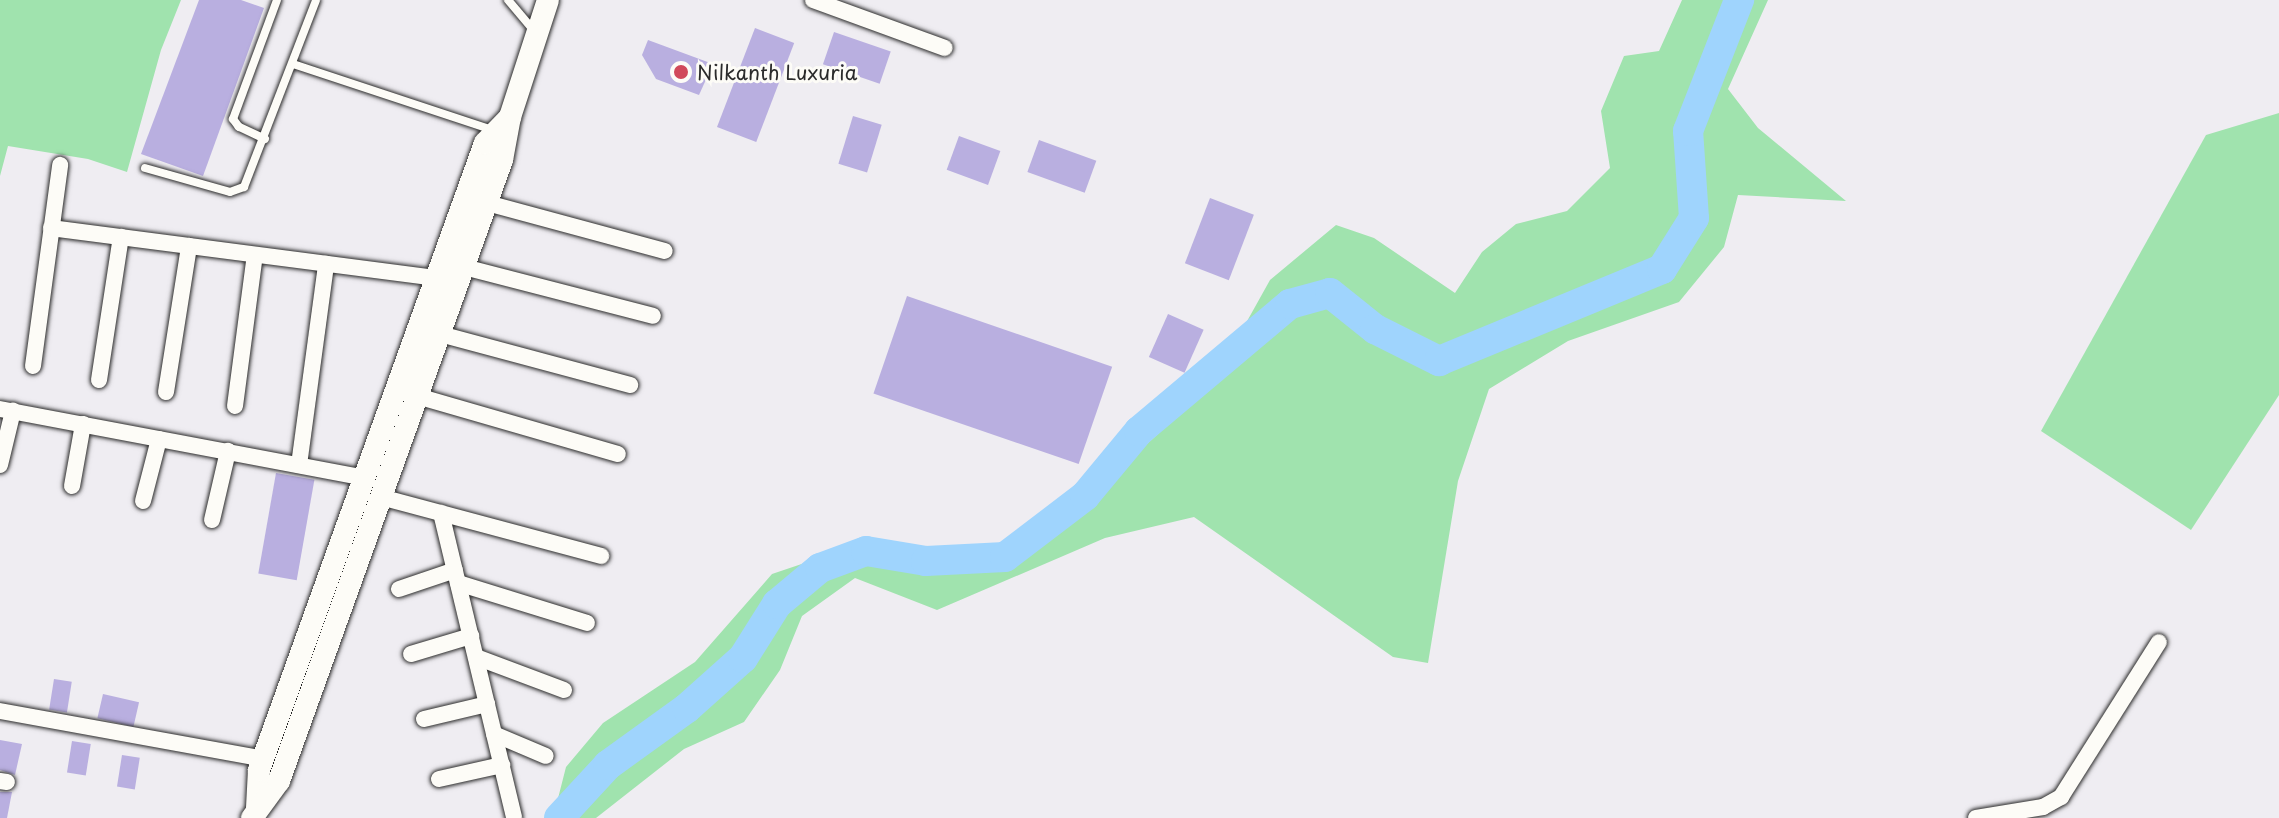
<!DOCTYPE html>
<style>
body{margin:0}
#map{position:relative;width:2279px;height:818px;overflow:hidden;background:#efedf2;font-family:"Playpen Sans",sans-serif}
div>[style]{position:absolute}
.green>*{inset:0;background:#a0e3ae}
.river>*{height:30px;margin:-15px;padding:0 15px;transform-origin:15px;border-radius:15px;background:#9fd4fd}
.building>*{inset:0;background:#b9afe0;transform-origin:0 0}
.roads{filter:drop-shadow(0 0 2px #2b2b2b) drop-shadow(0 0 2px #2b2b2b)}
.lane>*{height:8px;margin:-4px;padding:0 4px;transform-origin:4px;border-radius:4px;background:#fdfcf7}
.street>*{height:16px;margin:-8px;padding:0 8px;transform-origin:8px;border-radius:8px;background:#fdfcf7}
.secondary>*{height:22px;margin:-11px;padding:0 11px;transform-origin:11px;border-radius:11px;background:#fdfcf7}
.dots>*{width:22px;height:22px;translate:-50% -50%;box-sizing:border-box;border:4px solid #fdfcf7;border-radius:50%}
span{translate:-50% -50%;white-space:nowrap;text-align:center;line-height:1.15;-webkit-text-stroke:6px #fdfcf7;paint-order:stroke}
.poi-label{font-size:20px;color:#2b2b2b}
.left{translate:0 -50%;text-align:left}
</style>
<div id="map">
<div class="green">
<div style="clip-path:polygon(0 0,181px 0,161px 50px,127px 172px,88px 159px,8px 146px,0 176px)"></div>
<div style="clip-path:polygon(1682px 0,1768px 0,1728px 89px,1758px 128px,1846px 201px,1738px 195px,1724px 247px,1679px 302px,1568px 341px,1489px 389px,1458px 481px,1428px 663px,1393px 657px,1194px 517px,1105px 538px,937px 610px,855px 578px,802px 616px,780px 670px,744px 722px,684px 749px,596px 818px,553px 818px,566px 767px,603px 723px,695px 662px,772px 574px,855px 546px,926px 575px,1006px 565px,1054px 530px,1212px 384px,1270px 280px,1336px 225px,1374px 238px,1455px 293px,1482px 252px,1516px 224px,1567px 211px,1610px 168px,1601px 111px,1624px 56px,1659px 51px)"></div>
<div style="clip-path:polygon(2279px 113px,2279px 395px,2191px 530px,2041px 431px,2206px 135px)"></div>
</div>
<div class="river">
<div style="left:559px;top:818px;width:72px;rotate:-47.2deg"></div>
<div style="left:608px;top:765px;width:97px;rotate:-35.8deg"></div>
<div style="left:687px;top:708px;width:75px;rotate:-41.8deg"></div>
<div style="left:743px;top:658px;width:64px;rotate:-57.8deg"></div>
<div style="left:777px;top:604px;width:56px;rotate:-39.9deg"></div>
<div style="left:820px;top:568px;width:49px;rotate:-20.3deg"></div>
<div style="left:866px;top:551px;width:61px;rotate:9.5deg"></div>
<div style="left:926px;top:561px;width:79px;rotate:-2.9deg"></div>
<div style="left:1005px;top:557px;width:101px;rotate:-37.3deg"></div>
<div style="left:1085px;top:496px;width:85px;rotate:-50.3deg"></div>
<div style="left:1139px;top:431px;width:197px;rotate:-40.1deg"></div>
<div style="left:1290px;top:304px;width:41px;rotate:-15.4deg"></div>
<div style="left:1330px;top:293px;width:58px;rotate:38.7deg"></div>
<div style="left:1375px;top:329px;width:72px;rotate:26.6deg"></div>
<div style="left:1439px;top:361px;width:241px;rotate:-22.4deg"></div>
<div style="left:1662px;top:269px;width:60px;rotate:-57.9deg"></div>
<div style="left:1694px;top:218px;width:87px;rotate:-93.9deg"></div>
<div style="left:1688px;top:131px;width:141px;rotate:-68.7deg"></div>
</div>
<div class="building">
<div style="clip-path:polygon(199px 0,241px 0,264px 8px,203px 176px,141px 154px)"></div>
<div style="left:755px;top:28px;width:42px;height:106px;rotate:21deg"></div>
<div style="left:834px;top:32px;width:60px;height:34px;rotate:19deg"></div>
<div style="clip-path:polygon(648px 40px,713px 64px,699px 95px,656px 79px,642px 55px)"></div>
<div style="left:853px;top:116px;width:30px;height:50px;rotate:17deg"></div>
<div style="left:959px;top:136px;width:44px;height:36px;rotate:20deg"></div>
<div style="left:1039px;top:140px;width:61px;height:34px;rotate:20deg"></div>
<div style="left:1210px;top:198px;width:47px;height:70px;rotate:21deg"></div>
<div style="left:907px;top:296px;width:217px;height:103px;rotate:19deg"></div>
<div style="left:1168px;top:314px;width:39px;height:47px;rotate:24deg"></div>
<div style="left:276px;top:473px;width:39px;height:102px;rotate:10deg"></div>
<div style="left:54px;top:679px;width:18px;height:31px;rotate:9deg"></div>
<div style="left:103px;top:694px;width:37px;height:25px;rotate:13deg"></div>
<div style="clip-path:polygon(0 740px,22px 744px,15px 775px,0 770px)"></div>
<div style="left:72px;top:741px;width:19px;height:32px;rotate:9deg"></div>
<div style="left:122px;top:755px;width:18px;height:32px;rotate:9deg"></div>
<div style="clip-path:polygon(0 792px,12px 792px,7px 818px,0 818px)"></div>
</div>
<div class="roads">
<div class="lane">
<div style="left:508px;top:0;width:42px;rotate:49.8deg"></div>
<div style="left:293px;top:64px;width:211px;rotate:18.3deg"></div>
<div style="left:265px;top:139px;width:29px;rotate:-155deg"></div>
<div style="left:239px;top:127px;width:10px;rotate:-127deg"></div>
<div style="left:233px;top:119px;width:127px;rotate:-69.7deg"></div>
<div style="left:145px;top:168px;width:88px;rotate:15.8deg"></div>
<div style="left:230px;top:192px;width:15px;rotate:-20deg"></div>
<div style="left:244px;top:187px;width:200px;rotate:-68.9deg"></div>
</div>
<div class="street">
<div style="left:813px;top:0;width:140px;rotate:20deg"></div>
<div style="left:487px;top:203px;width:184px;rotate:15.1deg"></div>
<div style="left:51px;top:228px;width:389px;rotate:7.4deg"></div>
<div style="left:464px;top:267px;width:195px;rotate:14.5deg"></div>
<div style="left:440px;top:334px;width:197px;rotate:15deg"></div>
<div style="left:33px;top:366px;width:203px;rotate:-82.3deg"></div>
<div style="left:99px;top:380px;width:145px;rotate:-81.3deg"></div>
<div style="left:166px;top:392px;width:148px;rotate:-81deg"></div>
<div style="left:417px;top:396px;width:209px;rotate:16.1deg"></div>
<div style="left:235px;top:406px;width:152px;rotate:-82.5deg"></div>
<div style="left:0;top:409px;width:370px;rotate:10.7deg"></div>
<div style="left:0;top:465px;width:56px;rotate:-76.5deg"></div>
<div style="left:299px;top:465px;width:203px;rotate:-82.3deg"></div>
<div style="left:72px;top:486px;width:63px;rotate:-79.9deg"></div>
<div style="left:381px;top:497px;width:228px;rotate:15deg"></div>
<div style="left:143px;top:501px;width:64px;rotate:-75.5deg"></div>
<div style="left:441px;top:513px;width:313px;rotate:76.5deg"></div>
<div style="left:212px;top:520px;width:71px;rotate:-76.9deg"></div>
<div style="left:458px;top:583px;width:135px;rotate:17.2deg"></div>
<div style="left:399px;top:589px;width:59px;rotate:-18.7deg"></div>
<div style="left:411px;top:654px;width:63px;rotate:-16.7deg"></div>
<div style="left:476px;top:657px;width:94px;rotate:20.6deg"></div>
<div style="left:0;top:711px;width:267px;rotate:10.3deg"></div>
<div style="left:424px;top:719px;width:65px;rotate:-13.4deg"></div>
<div style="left:494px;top:734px;width:56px;rotate:22.9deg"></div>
<div style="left:439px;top:779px;width:65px;rotate:-12.5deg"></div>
<div style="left:0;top:781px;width:7px;rotate:8deg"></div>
<div style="left:1976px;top:818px;width:68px;rotate:-9.3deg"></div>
<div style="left:2043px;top:807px;width:21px;rotate:-29deg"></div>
<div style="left:2061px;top:797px;width:183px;rotate:-57.7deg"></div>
</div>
<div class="secondary">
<div style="left:257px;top:808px;width:38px;rotate:-87deg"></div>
<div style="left:259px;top:770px;width:666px;rotate:-70.18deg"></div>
<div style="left:485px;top:143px;width:36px;rotate:-46deg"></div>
<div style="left:252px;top:818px;width:46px;rotate:-53.9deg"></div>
<div style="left:279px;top:781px;width:660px;rotate:-70.25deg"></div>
<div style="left:502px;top:160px;width:44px;rotate:-79.5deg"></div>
<div style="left:510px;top:117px;width:123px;rotate:-72deg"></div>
</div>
</div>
<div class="dots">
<div style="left:681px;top:72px;background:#d1495b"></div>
</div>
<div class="poi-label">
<span class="left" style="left:697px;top:72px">Nilkanth Luxuria</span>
</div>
</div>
